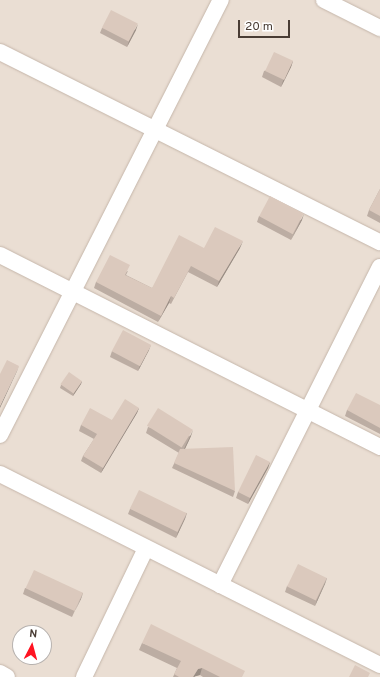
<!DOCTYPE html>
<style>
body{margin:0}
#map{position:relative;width:380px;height:677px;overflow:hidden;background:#f5ede6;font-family:Overpass,sans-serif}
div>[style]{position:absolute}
.residential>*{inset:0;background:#eaded3}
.roads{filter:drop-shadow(0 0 1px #c5b6aa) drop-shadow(0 0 1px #c5b6aa)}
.street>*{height:16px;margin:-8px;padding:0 8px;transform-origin:8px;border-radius:8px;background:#fff}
.wall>*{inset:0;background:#bcada3}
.shaded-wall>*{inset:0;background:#998d84}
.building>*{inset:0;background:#dbc9bd;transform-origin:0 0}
span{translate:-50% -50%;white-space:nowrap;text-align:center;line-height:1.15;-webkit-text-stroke:3.5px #fff;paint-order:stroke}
.north{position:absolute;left:12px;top:625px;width:40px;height:40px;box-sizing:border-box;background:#fff;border:1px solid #b6b1ae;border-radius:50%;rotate:6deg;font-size:11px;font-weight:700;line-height:16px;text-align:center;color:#493c34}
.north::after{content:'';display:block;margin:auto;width:14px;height:18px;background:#ff1321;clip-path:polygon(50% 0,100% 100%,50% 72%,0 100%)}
.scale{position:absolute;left:238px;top:20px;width:52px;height:18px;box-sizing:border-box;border:2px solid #493c34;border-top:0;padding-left:5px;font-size:12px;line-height:14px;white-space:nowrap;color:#493c34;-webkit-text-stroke:3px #fff;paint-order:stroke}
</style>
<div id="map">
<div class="residential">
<div style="clip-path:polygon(evenodd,0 0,380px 0,380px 677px,0 677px,0 0,20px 633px,44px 633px,44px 657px,20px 657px,20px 633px)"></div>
</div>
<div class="roads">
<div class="street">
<div style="left:324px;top:0;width:63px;rotate:26.6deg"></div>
<div style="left:0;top:52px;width:425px;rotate:26.6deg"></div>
<div style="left:0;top:255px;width:426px;rotate:26.8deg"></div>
<div style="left:0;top:435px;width:488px;rotate:-63.1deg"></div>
<div style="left:0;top:474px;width:425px;rotate:26.7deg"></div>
<div style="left:220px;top:585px;width:356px;rotate:-63.3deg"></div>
<div style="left:0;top:673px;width:8px;rotate:30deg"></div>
<div style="left:84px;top:677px;width:143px;rotate:-64.3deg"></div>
</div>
</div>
<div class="wall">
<div style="clip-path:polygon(102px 28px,136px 30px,127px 47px,100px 33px)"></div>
<div style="clip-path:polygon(293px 61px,291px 67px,281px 87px,262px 77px,264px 71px)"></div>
<div style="clip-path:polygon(380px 189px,380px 223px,367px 216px,369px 210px)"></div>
<div style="clip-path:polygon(259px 216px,302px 220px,291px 240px,257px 222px)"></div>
<div style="clip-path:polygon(204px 248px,240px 248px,217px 287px,188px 272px,171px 304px,169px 303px,158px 322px,94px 288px,96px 282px,128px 271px,126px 275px,152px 288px)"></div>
<div style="clip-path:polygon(149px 350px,138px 371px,110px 357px,112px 351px)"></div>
<div style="clip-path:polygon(82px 381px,81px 384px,73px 396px,60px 388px,61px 385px)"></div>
<div style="clip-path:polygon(380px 405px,380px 434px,345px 416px,347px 410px)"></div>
<div style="clip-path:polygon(139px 408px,137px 413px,101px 473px,81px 461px,83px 456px,94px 439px,79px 431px,81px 425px,112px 420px)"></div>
<div style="clip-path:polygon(148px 427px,191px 436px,185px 449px,235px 491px,233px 497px,172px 468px,179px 453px,146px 433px)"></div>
<div style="clip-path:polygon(270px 462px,268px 468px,248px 504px,236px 498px,238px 492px)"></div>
<div style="clip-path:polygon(130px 509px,187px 513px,176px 538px,128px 514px)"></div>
<div style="clip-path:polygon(327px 578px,315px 606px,285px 592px,287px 586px)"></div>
<div style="clip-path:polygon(25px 588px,83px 593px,72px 617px,23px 594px)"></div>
<div style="clip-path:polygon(142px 643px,242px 677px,203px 677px,200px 675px,195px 676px,195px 677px,173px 677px,177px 668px,139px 650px)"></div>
</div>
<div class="shaded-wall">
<div style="clip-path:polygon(138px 24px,136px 30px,127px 47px,129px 41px)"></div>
<div style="clip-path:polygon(293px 61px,291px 67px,281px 87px,283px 81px)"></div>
<div style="clip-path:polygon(304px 214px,302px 220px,291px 240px)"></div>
<div style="clip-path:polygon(243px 241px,240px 248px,217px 287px,219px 281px)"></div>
<div style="clip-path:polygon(171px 296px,169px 303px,158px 322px)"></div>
<div style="clip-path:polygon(151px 345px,149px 350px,138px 371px,140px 365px)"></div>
<div style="clip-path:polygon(19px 366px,17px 371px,0 408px,0 406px)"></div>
<div style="clip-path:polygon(82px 381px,81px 384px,73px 396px,74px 393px)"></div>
<div style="clip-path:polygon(139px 408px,137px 413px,101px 473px,103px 468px)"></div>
<div style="clip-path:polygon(193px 430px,191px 436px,182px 455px,184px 449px)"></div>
<div style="clip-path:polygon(270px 462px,268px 468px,248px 504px,250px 498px)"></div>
<div style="clip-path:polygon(187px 513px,185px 519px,176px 538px,178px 532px)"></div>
<div style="clip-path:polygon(327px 578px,325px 584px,315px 606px,317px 600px)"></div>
<div style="clip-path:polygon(83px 593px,81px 599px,72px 617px,75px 611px)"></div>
<div style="clip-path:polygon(202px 668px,200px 675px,193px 677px,198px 669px)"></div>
</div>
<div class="building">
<div style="left:111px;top:10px;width:30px;height:20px;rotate:27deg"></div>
<div style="left:274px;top:52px;width:21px;height:21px;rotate:25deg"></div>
<div style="clip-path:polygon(380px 189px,380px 216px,369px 210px)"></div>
<div style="left:270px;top:196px;width:38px;height:23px;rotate:28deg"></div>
<div style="clip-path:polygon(215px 227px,243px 241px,219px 281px,191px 266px,174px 298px,171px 296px,161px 316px,96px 282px,110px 255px,130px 265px,125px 275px,152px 288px,179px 235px,204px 248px)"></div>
<div style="left:123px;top:330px;width:32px;height:24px;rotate:28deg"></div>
<div style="clip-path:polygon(7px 360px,19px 366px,0 406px,0 374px)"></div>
<div style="left:69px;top:372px;width:16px;height:15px;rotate:35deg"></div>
<div style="clip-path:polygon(356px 393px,380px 405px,380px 428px,347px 410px)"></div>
<div style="clip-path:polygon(125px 399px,139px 408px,103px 468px,83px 456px,97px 434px,81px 425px,90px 408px,112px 420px)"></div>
<div style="left:158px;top:408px;width:41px;height:21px;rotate:32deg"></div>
<div style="clip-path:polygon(233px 447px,235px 491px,174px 463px,180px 449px)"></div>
<div style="clip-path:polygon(256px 455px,270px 462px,250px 498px,238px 492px)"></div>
<div style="left:139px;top:490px;width:53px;height:21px;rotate:26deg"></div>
<div style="left:298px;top:564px;width:32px;height:25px;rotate:26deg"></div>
<div style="left:34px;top:570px;width:54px;height:20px;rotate:25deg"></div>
<div style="clip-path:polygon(151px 624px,245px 671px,242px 677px,220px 677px,202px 668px,198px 669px,193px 677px,179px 677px,174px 674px,181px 661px,142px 643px)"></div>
<div style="clip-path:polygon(355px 665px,370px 673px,368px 677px,349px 677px)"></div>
</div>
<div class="north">N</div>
<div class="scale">20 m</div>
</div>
